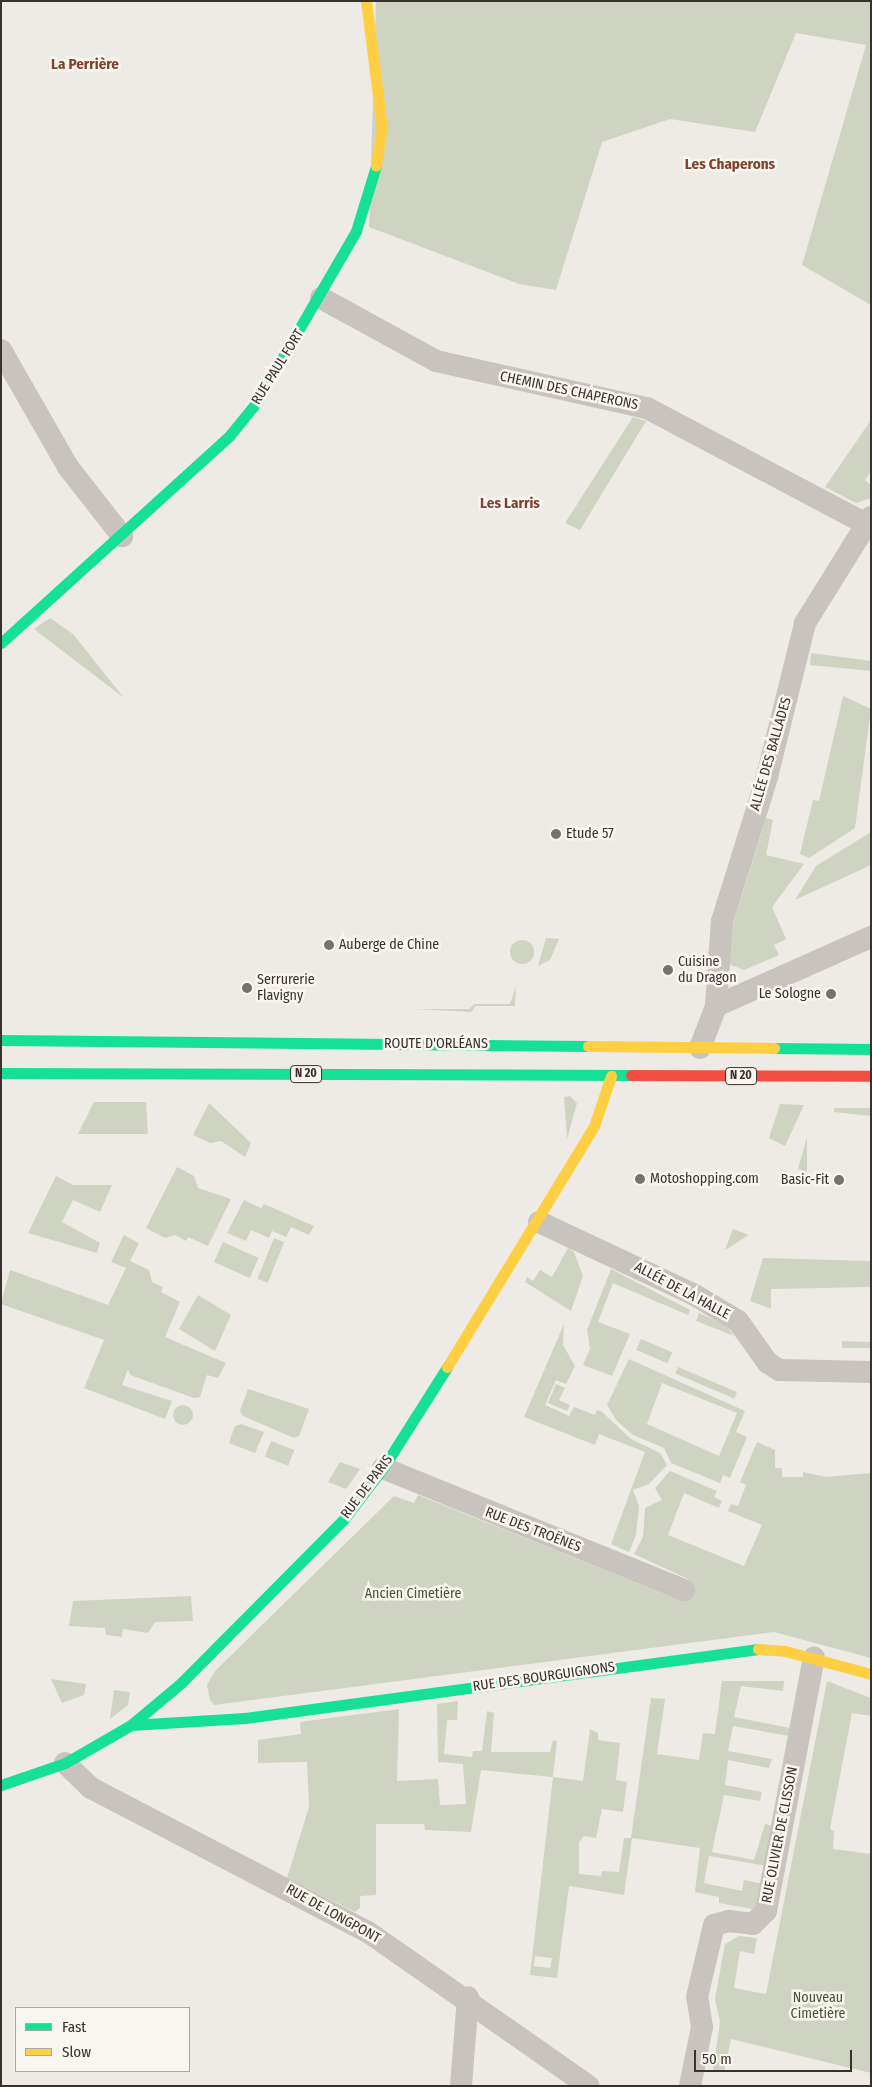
<!DOCTYPE html>
<meta charset="utf-8">
<style>
body{margin:0}
#map{position:relative;width:872px;height:2087px;overflow:hidden;background:#eeebe6;font-family:"Fira Sans Condensed",sans-serif}
div>[style]{position:absolute}
.green>*{inset:0;background:#cfd3c2;transform-origin:0 0}
.round{border-radius:50%}
.street>*{height:22px;margin:-11px;padding:0 11px;transform-origin:11px;border-radius:11px;background:#c8c3be}
.fast>*{height:11px;margin:-5.5px;padding:0 5.5px;transform-origin:5.5px;border-radius:5.5px;background:#16e098}
.slow>*{height:11px;margin:-5.5px;padding:0 5.5px;transform-origin:5.5px;border-radius:5.5px;background:#ffcf43}
.jam>*{height:11px;margin:-5.5px;padding:0 5.5px;transform-origin:5.5px;border-radius:5.5px;background:#f24e42}
.dots>*{width:14px;height:14px;translate:-50% -50%;box-sizing:border-box;border:2px solid #f9f5ef;border-radius:50%}
span{translate:-50% -50%;white-space:nowrap;text-align:center;line-height:1.15;-webkit-text-stroke:5px #f9f5ef;paint-order:stroke}
.shield-label span{padding:1px 4px;background:#f9f5ef;border:1px solid;border-radius:4px;-webkit-text-stroke-width:0}
.shield-label{font-size:12px;color:#39312d;font-weight:700}
.street-label{font-size:14px;color:#39312d}
.poi-label{font-size:14px;color:#39312d}
.left{translate:0 -50%;text-align:left}
.right{translate:-100% -50%;text-align:right}
.park-label{font-size:14px;color:#485533}
.neighbourhood-label{font-size:15px;color:#80422d;font-weight:700}
.frame{position:absolute;inset:0;border:2px solid #39312d;pointer-events:none}
.legend{position:absolute;left:15px;top:2007px;width:175px;height:65px;box-sizing:border-box;background:#f9f5ef;border:1px solid #aca7a1;margin:0;padding:6px 9px;list-style:none;font-size:15px;color:#39312d}
.legend li{display:flex;align-items:center;gap:10px;height:25px}
.legend b{width:25px;border:1px solid #aca7a1}
.scale{position:absolute;left:694px;top:2050px;width:158px;height:22px;box-sizing:border-box;border:2px solid #39312d;border-top:0;padding-left:6px;font-size:15px;line-height:18px;white-space:nowrap;color:#39312d;-webkit-text-stroke:4px #f9f5ef;paint-order:stroke}
</style>
<div id="map">
<div class="green">
<div style="clip-path:polygon(376px 1px,871px 1px,871px 305px,802px 265px,866px 45px,796px 33px,755px 132px,670px 119px,602px 142px,556px 290px,519px 284px,369px 227px)"></div>
<div style="clip-path:polygon(633px 417px,646px 421px,580px 530px,565px 523px)"></div>
<div style="clip-path:polygon(871px 420px,871px 471px,865px 480px,871px 485px,871px 498px,856px 503px,825px 487px)"></div>
<div style="clip-path:polygon(50px 618px,73px 634px,124px 698px,34px 629px)"></div>
<div style="clip-path:polygon(811px 653px,871px 661px,871px 671px,810px 665px)"></div>
<div style="clip-path:polygon(843px 696px,871px 709px,855px 828px,809px 858px,800px 854px,813px 800px,819px 801px)"></div>
<div style="clip-path:polygon(766px 818px,773px 820px,766px 855px,804px 864px,772px 907px,786px 939px,774px 945px,779px 955px,744px 970px,729px 964px,731px 930px)"></div>
<div style="clip-path:polygon(871px 832px,871px 865px,795px 900px,816px 866px)"></div>
<div style="clip-path:polygon(546px 938px,559px 939px,550px 960px,538px 966px)"></div>
<div class="round" style="left:510px;top:940px;width:24px;height:24px"></div>
<div style="clip-path:polygon(516px 986px,515px 1006px,476px 1006px,471px 1012px,414px 1009px,469px 1009px,474px 1004px,510px 1004px)"></div>
<div style="clip-path:polygon(570px 1096px,577px 1103px,567px 1139px,564px 1097px)"></div>
<div style="clip-path:polygon(94px 1102px,146px 1102px,148px 1134px,78px 1134px)"></div>
<div style="clip-path:polygon(209px 1103px,251px 1143px,245px 1157px,221px 1141px,210px 1143px,193px 1135px)"></div>
<div style="clip-path:polygon(780px 1104px,804px 1105px,785px 1146px,769px 1138px)"></div>
<div style="clip-path:polygon(834px 1108px,871px 1108px,871px 1116px,834px 1112px)"></div>
<div style="clip-path:polygon(807px 1137px,807px 1172px,798px 1169px)"></div>
<div style="clip-path:polygon(177px 1167px,194px 1176px,198px 1188px,231px 1199px,208px 1246px,188px 1237px,186px 1241px,175px 1235px,165px 1238px,146px 1228px)"></div>
<div style="clip-path:polygon(56px 1176px,73px 1185px,112px 1185px,100px 1212px,73px 1200px,62px 1222px,100px 1243px,97px 1253px,28px 1233px)"></div>
<div style="clip-path:polygon(244px 1200px,261px 1208px,264px 1204px,314px 1226px,309px 1235px,291px 1227px,286px 1237px,272px 1231px,269px 1238px,251px 1230px,246px 1241px,227px 1233px)"></div>
<div style="clip-path:polygon(733px 1229px,749px 1235px,725px 1250px)"></div>
<div style="clip-path:polygon(124px 1235px,139px 1243px,130px 1261px,149px 1270px,152px 1282px,163px 1287px,161px 1292px,180px 1302px,165px 1337px,226px 1363px,218px 1378px,207px 1375px,200px 1397px,194px 1398px,130px 1375px,128px 1369px,122px 1385px,172px 1401px,165px 1419px,84px 1388px,104px 1340px,1px 1304px,10px 1270px,108px 1305px,126px 1268px,111px 1262px)"></div>
<div style="left:274px;top:1238px;width:11px;height:44px;rotate:22deg"></div>
<div style="left:223px;top:1242px;width:39px;height:22px;rotate:24deg"></div>
<div style="clip-path:polygon(568px 1248px,574px 1252px,583px 1276px,571px 1311px,525px 1282px,527px 1277px,533px 1281px,540px 1270px,552px 1277px)"></div>
<div style="clip-path:polygon(763px 1258px,871px 1261px,871px 1287px,771px 1289px,771px 1309px,750px 1301px)"></div>
<div style="clip-path:polygon(611px 1269px,690px 1310px,688px 1315px,613px 1283px,598px 1322px,630px 1334px,612px 1376px,583px 1365px,590px 1349px,587px 1330px)"></div>
<div style="clip-path:polygon(198px 1295px,231px 1315px,215px 1351px,179px 1329px)"></div>
<div style="clip-path:polygon(699px 1313px,727px 1326px,734px 1336px,696px 1321px)"></div>
<div style="clip-path:polygon(564px 1324px,563px 1345px,575px 1366px,566px 1384px,556px 1380px,545px 1405px,569px 1416px,574px 1407px,595px 1415px,597px 1410px,601px 1411px,631px 1439px,660px 1453px,667px 1465px,649px 1484px,633px 1490px,639px 1506px,636px 1535px,629px 1552px,611px 1544px,645px 1452px,599px 1434px,595px 1445px,524px 1417px)"></div>
<div style="left:641px;top:1339px;width:34px;height:12px;rotate:23deg"></div>
<div style="clip-path:polygon(842px 1341px,871px 1342px,871px 1348px,842px 1348px)"></div>
<div style="clip-path:polygon(evenodd,629px 1359px,745px 1411px,736px 1432px,747px 1437px,730px 1478px,723px 1475px,720px 1483px,671px 1463px,664px 1448px,633px 1435px,616px 1420px,607px 1405px,629px 1359px,662px 1383px,737px 1413px,719px 1456px,647px 1424px,662px 1383px)"></div>
<div style="left:678px;top:1367px;width:64px;height:7px;rotate:23deg"></div>
<div style="clip-path:polygon(556px 1384px,565px 1388px,559px 1400px,570px 1405px,567px 1411px,548px 1403px)"></div>
<div style="clip-path:polygon(248px 1389px,309px 1409px,299px 1436px,294px 1438px,243px 1416px,240px 1411px)"></div>
<div class="round" style="left:173px;top:1405px;width:20px;height:20px"></div>
<div style="clip-path:polygon(241px 1424px,264px 1432px,255px 1453px,229px 1443px,235px 1426px)"></div>
<div style="left:271px;top:1441px;width:25px;height:17px;rotate:21deg"></div>
<div style="clip-path:polygon(757px 1442px,775px 1450px,775px 1468px,782px 1468px,782px 1477px,803px 1477px,803px 1472px,826px 1477px,871px 1473px,871px 1658px,774px 1632px,268px 1698px,214px 1705px,210px 1700px,207px 1685px,215px 1671px,394px 1496px,414px 1503px,418px 1495px,681px 1601px,688px 1579px,634px 1554px,643px 1537px,645px 1508px,662px 1500px,655px 1488px,670px 1471px,717px 1491px,714px 1497px,722px 1501px,719px 1508px,684px 1493px,668px 1535px,744px 1566px,762px 1525px,728px 1511px,731px 1504px,738px 1506px,746px 1485px,740px 1482px)"></div>
<div style="clip-path:polygon(340px 1462px,360px 1469px,346px 1489px,328px 1482px)"></div>
<div style="clip-path:polygon(191px 1596px,193px 1621px,155px 1622px,148px 1633px,123px 1629px,122px 1637px,106px 1635px,105px 1628px,69px 1626px,73px 1601px)"></div>
<div style="clip-path:polygon(51px 1679px,86px 1684px,84px 1695px,62px 1703px)"></div>
<div style="clip-path:polygon(evenodd,722px 1681px,784px 1681px,783px 1691px,741px 1686px,734px 1717px,790px 1728px,789px 1736px,733px 1726px,728px 1751px,772px 1759px,769px 1768px,728px 1760px,725px 1785px,762px 1792px,760px 1801px,724px 1795px,712px 1852px,754px 1860px,765px 1824px,774px 1826px,767px 1866px,709px 1856px,704px 1883px,742px 1891px,744px 1880px,763px 1884px,759px 1904px,752px 1909px,719px 1903px,719px 1897px,695px 1892px,700px 1848px,632px 1838px,624px 1895px,569px 1886px,557px 1978px,530px 1975px,553px 1777px,481px 1770px,471px 1832px,425px 1830px,424px 1824px,376px 1824px,376px 1895px,360px 1896px,360px 1908px,355px 1912px,287px 1878px,309px 1807px,307px 1762px,258px 1763px,258px 1740px,301px 1734px,300px 1722px,399px 1709px,397px 1781px,438px 1779px,440px 1805px,466px 1804px,463px 1764px,438px 1762px,437px 1704px,458px 1701px,457px 1720px,447px 1720px,444px 1754px,472px 1757px,473px 1751px,482px 1751px,487px 1711px,494px 1713px,491px 1752px,550px 1752px,553px 1740px,557px 1741px,553px 1777px,583px 1781px,590px 1729px,598px 1733px,598px 1740px,620px 1743px,616px 1780px,627px 1782px,623px 1812px,602px 1809px,596px 1838px,584px 1836px,579px 1842px,579px 1874px,601px 1876px,602px 1871px,619px 1872px,624px 1838px,631px 1838px,651px 1698px,665px 1699px,657px 1754px,699px 1760px,703px 1733px,715px 1734px,722px 1681px,535px 1956px,552px 1958px,550px 1968px,534px 1966px,535px 1956px)"></div>
<div style="clip-path:polygon(827px 1681px,871px 1698px,871px 1716px,852px 1713px,830px 1829px,834px 1831px,833px 1849px,871px 1854px,871px 2073px,731px 2039px,724px 2072px,713px 2070px,720px 2022px,715px 1999px,725px 1944px,739px 1936px,757px 1938px,754px 1954px,740px 1951px,734px 1988px,766px 1994px)"></div>
<div style="clip-path:polygon(114px 1690px,130px 1692px,128px 1705px,110px 1719px)"></div>
</div>
<div class="street">
<div style="left:321px;top:298px;width:131px;rotate:28.7deg"></div>
<div style="left:436px;top:361px;width:216px;rotate:12.6deg"></div>
<div style="left:647px;top:408px;width:248px;rotate:27.9deg"></div>
<div style="left:1px;top:350px;width:135px;rotate:60.2deg"></div>
<div style="left:68px;top:467px;width:88px;rotate:52deg"></div>
<div style="left:716px;top:1006px;width:85px;rotate:-86deg"></div>
<div style="left:722px;top:921px;width:151px;rotate:-72.6deg"></div>
<div style="left:767px;top:777px;width:159px;rotate:-76.1deg"></div>
<div style="left:805px;top:623px;width:125px;rotate:-58.1deg"></div>
<div style="left:700px;top:1048px;width:45px;rotate:-69.1deg"></div>
<div style="left:716px;top:1006px;width:170px;rotate:-24deg"></div>
<div style="left:539px;top:1222px;width:170px;rotate:25.1deg"></div>
<div style="left:693px;top:1294px;width:52px;rotate:31deg"></div>
<div style="left:738px;top:1321px;width:52px;rotate:54.5deg"></div>
<div style="left:768px;top:1363px;width:13px;rotate:32deg"></div>
<div style="left:779px;top:1370px;width:92px;rotate:1.2deg"></div>
<div style="left:383px;top:1468px;width:325px;rotate:22.1deg"></div>
<div style="left:65px;top:1763px;width:36px;rotate:44deg"></div>
<div style="left:91px;top:1788px;width:312px;rotate:27.5deg"></div>
<div style="left:368px;top:1932px;width:269px;rotate:34.9deg"></div>
<div style="left:461px;top:2086px;width:89px;rotate:-85.5deg"></div>
<div style="left:690px;top:2086px;width:60px;rotate:-78.5deg"></div>
<div style="left:702px;top:2027px;width:30px;rotate:-99deg"></div>
<div style="left:697px;top:1997px;width:74px;rotate:-76.7deg"></div>
<div style="left:714px;top:1925px;width:16px;rotate:-15deg"></div>
<div style="left:729px;top:1921px;width:24px;rotate:7deg"></div>
<div style="left:753px;top:1924px;width:18px;rotate:-45deg"></div>
<div style="left:766px;top:1911px;width:258px;rotate:-79.3deg"></div>
</div>
<div class="fast">
<div style="left:1px;top:643px;width:309px;rotate:-42.2deg"></div>
<div style="left:230px;top:435px;width:41px;rotate:-50.9deg"></div>
<div style="left:256px;top:403px;width:199px;rotate:-59.8deg"></div>
<div style="left:356px;top:231px;width:68px;rotate:-72.9deg"></div>
<div style="left:1px;top:1040px;width:587px;rotate:0.59deg"></div>
<div style="left:774px;top:1048px;width:97px;rotate:0.6deg"></div>
<div style="left:1px;top:1073px;width:630px;rotate:0.18deg"></div>
<div style="left:131px;top:1725px;width:114px;rotate:-3.5deg"></div>
<div style="left:245px;top:1718px;width:518px;rotate:-7.66deg"></div>
<div style="left:1px;top:1785px;width:68px;rotate:-19deg"></div>
<div style="left:65px;top:1763px;width:76px;rotate:-29.9deg"></div>
<div style="left:131px;top:1725px;width:65px;rotate:-40deg"></div>
<div style="left:181px;top:1683px;width:231px;rotate:-45.2deg"></div>
<div style="left:344px;top:1519px;width:64px;rotate:-52.6deg"></div>
<div style="left:383px;top:1468px;width:120px;rotate:-57.6deg"></div>
</div>
<div class="slow">
<div style="left:366px;top:1px;width:127px;rotate:82.8deg"></div>
<div style="left:382px;top:127px;width:39px;rotate:99deg"></div>
<div style="left:588px;top:1046px;width:186px;rotate:0.6deg"></div>
<div style="left:447px;top:1367px;width:282px;rotate:-58.6deg"></div>
<div style="left:594px;top:1126px;width:53px;rotate:-71.2deg"></div>
<div style="left:758px;top:1649px;width:27px;rotate:4deg"></div>
<div style="left:785px;top:1651px;width:89px;rotate:15deg"></div>
</div>
<div class="jam">
<div style="left:631px;top:1075px;width:240px;rotate:0.2deg"></div>
</div>
<div class="dots">
<div style="left:556px;top:834px;background:#78726e"></div>
<div style="left:329px;top:945px;background:#78726e"></div>
<div style="left:668px;top:970px;background:#78726e"></div>
<div style="left:247px;top:988px;background:#78726e"></div>
<div style="left:831px;top:994px;background:#78726e"></div>
<div style="left:640px;top:1179px;background:#78726e"></div>
<div style="left:839px;top:1180px;background:#78726e"></div>
</div>
<div class="shield-label">
<span style="left:306px;top:1074px">N 20</span>
<span style="left:741px;top:1076px">N 20</span>
</div>
<div class="street-label">
<span style="left:278px;top:367px;rotate:-58deg">RUE PAUL FORT</span>
<span style="left:569px;top:391px;rotate:12deg">CHEMIN DES CHAPERONS</span>
<span style="left:771px;top:754px;rotate:-74deg">ALLÉE DES BALLADES</span>
<span style="left:436px;top:1044px">ROUTE D'ORLÉANS</span>
<span style="left:682px;top:1291px;rotate:28deg">ALLÉE DE LA HALLE</span>
<span style="left:367px;top:1487px;rotate:-53deg">RUE DE PARIS</span>
<span style="left:533px;top:1530px;rotate:21deg">RUE DES TROËNES</span>
<span style="left:544px;top:1677px;rotate:-8deg">RUE DES BOURGUIGNONS</span>
<span style="left:780px;top:1835px;rotate:-79deg">RUE OLIVIER DE CLISSON</span>
<span style="left:333px;top:1914px;rotate:29deg">RUE DE LONGPONT</span>
</div>
<div class="poi-label">
<span class="left" style="left:566px;top:834px">Etude 57</span>
<span class="left" style="left:339px;top:945px">Auberge de Chine</span>
<span class="left" style="left:678px;top:970px">Cuisine<br>du Dragon</span>
<span class="left" style="left:257px;top:988px">Serrurerie<br>Flavigny</span>
<span class="right" style="left:821px;top:994px">Le Sologne</span>
<span class="left" style="left:650px;top:1179px">Motoshopping.com</span>
<span class="right" style="left:829px;top:1180px">Basic-Fit</span>
</div>
<div class="park-label">
<span style="left:413px;top:1594px">Ancien Cimetière</span>
<span style="left:818px;top:2006px">Nouveau<br>Cimetière</span>
</div>
<div class="neighbourhood-label">
<span style="left:85px;top:65px">La Perrière</span>
<span style="left:730px;top:165px">Les Chaperons</span>
<span style="left:510px;top:504px">Les Larris</span>
</div>
<div class="frame"></div>
<ul class="legend">
<li><b style="height:6px;background:#16e098"></b>Fast</li>
<li><b style="height:6px;background:#ffcf43"></b>Slow</li>
</ul>
<div class="scale">50 m</div>
</div>
